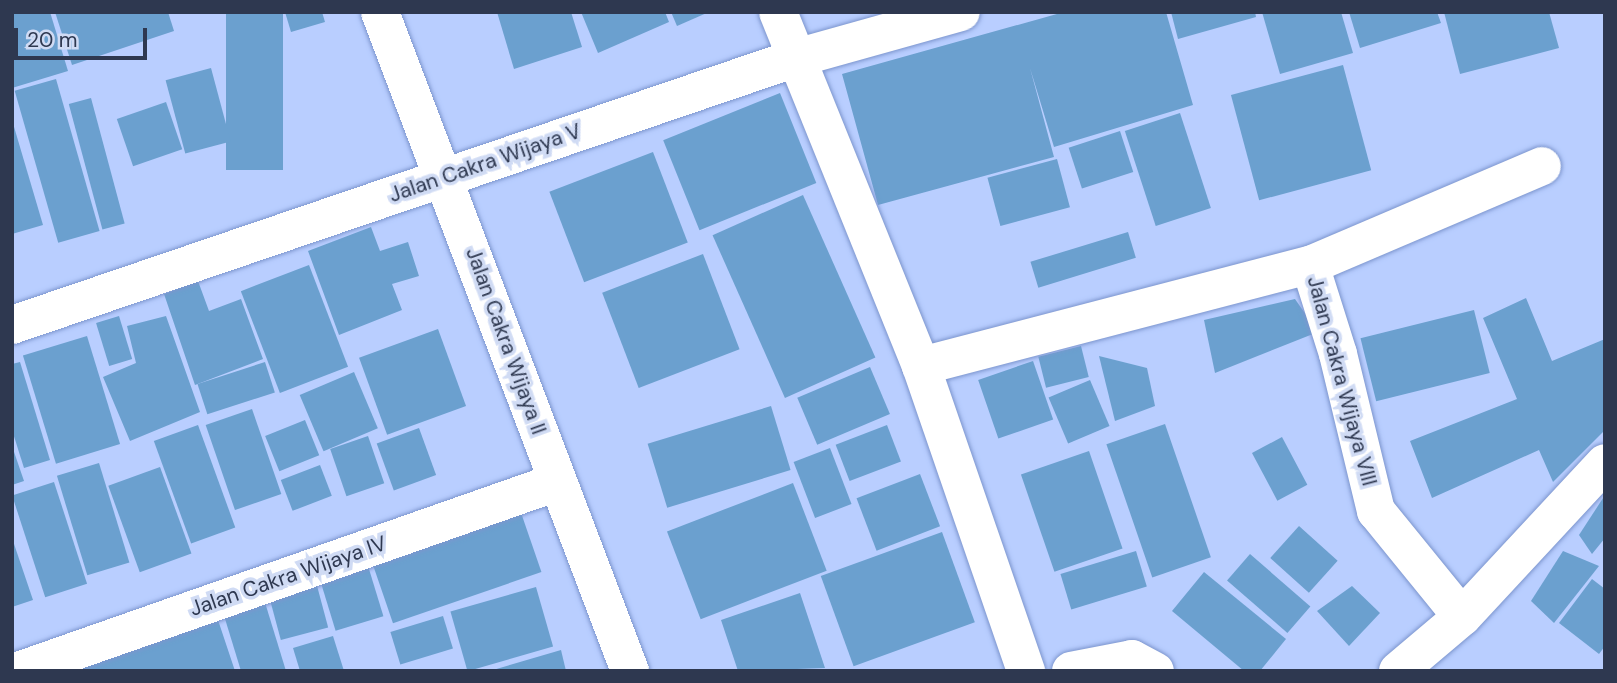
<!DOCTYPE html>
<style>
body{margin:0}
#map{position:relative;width:1617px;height:683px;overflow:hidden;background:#b9ceff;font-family:"DM Sans",sans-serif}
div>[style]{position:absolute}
.building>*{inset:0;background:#6ba0cf;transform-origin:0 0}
.roads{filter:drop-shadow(0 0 2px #7c95ce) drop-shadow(0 0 2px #7c95ce)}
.street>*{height:38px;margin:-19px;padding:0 19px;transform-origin:19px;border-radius:19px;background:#fff}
span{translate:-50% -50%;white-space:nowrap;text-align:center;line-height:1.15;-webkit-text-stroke:7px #d0dbf4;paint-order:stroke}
.street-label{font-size:21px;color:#2e3850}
.frame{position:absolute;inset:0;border:14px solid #2e3850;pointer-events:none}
.scale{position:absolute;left:14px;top:28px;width:133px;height:32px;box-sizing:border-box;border:4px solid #2e3850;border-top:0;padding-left:9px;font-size:21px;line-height:24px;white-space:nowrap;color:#2e3850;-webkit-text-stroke:5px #d0dbf4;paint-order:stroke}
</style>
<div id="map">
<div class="building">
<div style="clip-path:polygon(12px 12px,50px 12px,68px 71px,12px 88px)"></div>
<div style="clip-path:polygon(55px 12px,168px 12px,174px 31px,72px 65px)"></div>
<div style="left:226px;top:12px;width:57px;height:158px"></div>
<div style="clip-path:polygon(285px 12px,322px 12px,325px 22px,291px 32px)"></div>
<div style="clip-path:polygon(497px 12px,571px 12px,582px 47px,514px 69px)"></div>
<div style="clip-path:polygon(581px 12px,665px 12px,669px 22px,598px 53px)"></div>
<div style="clip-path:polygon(671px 12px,709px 12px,677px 26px)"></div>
<div style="clip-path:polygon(1064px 12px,1166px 12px,1193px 105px,1054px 147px,1030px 68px,1054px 157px,878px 205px,842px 74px)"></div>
<div style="clip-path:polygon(1171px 12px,1255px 12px,1256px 17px,1178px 39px)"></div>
<div style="clip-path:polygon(1262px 12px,1341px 12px,1353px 53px,1280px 74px)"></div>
<div style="clip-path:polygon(1349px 12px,1437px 12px,1441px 23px,1360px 48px)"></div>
<div style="clip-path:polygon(1444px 12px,1549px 12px,1559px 48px,1460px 74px)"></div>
<div style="left:1343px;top:65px;width:109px;height:116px;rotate:75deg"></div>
<div style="left:211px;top:68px;width:76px;height:47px;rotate:75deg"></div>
<div style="left:56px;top:79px;width:158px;height:43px;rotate:74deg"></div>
<div style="left:780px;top:93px;width:97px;height:126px;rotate:68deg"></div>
<div style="left:91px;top:98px;width:130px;height:23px;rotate:75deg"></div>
<div style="left:166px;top:102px;width:50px;height:52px;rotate:71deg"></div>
<div style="left:1180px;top:113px;width:100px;height:58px;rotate:72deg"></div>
<div style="clip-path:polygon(12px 120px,43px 225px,12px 234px)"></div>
<div style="left:1120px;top:131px;width:43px;height:54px;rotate:72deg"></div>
<div style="left:653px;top:152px;width:97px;height:111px;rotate:69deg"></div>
<div style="left:1057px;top:159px;width:50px;height:72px;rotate:75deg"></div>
<div style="left:803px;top:195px;width:178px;height:99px;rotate:66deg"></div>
<div style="clip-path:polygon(371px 227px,380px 251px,408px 242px,419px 276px,392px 284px,402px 310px,339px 335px,308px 251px)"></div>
<div style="left:1128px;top:232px;width:27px;height:102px;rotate:73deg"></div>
<div style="left:703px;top:254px;width:102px;height:108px;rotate:69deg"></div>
<div style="left:309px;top:265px;width:109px;height:73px;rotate:69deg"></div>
<div style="clip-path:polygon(198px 281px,209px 311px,241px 299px,263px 359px,195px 385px,164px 294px)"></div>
<div style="clip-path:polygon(1526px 298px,1552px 361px,1605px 339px,1605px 430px,1553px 482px,1539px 450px,1432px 498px,1410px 441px,1517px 399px,1483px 318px)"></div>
<div style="clip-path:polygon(1295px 299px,1318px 332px,1215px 373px,1204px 320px)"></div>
<div style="left:1474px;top:310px;width:65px;height:117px;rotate:76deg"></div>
<div style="left:119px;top:316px;width:45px;height:24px;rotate:73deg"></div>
<div style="clip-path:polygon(166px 316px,200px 412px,130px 441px,103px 377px,136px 363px,127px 326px)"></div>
<div style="left:438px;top:329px;width:82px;height:84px;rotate:70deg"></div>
<div style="left:87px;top:336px;width:113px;height:67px;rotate:73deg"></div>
<div style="left:1081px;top:346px;width:32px;height:44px;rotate:76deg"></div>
<div style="clip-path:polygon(1099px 356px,1147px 368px,1155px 406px,1115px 421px)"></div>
<div style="left:1033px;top:361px;width:62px;height:58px;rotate:71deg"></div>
<div style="clip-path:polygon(20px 362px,50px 460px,24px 468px,12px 430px,12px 364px)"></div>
<div style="left:265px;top:362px;width:32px;height:71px;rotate:72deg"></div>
<div style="left:870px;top:367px;width:51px;height:79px;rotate:67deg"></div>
<div style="left:354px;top:372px;width:61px;height:59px;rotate:67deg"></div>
<div style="left:1090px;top:380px;width:50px;height:45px;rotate:67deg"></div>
<div style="left:771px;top:406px;width:67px;height:129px;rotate:73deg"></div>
<div style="left:252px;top:409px;width:90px;height:49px;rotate:71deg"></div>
<div style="left:305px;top:420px;width:38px;height:43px;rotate:68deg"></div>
<div style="left:1165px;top:424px;width:141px;height:62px;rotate:71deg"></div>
<div style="left:198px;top:425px;width:109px;height:47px;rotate:70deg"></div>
<div style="left:887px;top:425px;width:39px;height:55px;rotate:69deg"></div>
<div style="left:419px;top:428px;width:50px;height:45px;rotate:70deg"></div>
<div style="left:368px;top:436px;width:50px;height:40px;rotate:71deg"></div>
<div style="left:1282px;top:437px;width:54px;height:34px;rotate:62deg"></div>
<div style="clip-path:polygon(12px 446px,24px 481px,12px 485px)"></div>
<div style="left:830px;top:448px;width:60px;height:39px;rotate:69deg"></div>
<div style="left:1089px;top:451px;width:103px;height:72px;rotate:71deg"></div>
<div style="left:99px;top:463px;width:104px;height:44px;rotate:73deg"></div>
<div style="left:320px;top:465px;width:33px;height:42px;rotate:69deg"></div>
<div style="left:160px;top:467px;width:92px;height:55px;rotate:70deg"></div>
<div style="left:920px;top:474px;width:56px;height:68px;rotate:69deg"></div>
<div style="left:54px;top:482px;width:107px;height:44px;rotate:72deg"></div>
<div style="left:793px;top:483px;width:94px;height:135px;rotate:69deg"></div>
<div style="clip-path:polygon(1605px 495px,1605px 538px,1592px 554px,1579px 535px)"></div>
<div style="left:518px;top:504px;width:72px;height:157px;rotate:71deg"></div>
<div style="left:1299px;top:526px;width:52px;height:43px;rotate:42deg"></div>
<div style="left:942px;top:532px;width:96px;height:129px;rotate:70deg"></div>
<div style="clip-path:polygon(12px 538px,33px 600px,12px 607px)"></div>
<div style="left:1136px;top:551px;width:37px;height:79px;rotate:73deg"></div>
<div style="clip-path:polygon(1563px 551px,1599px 566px,1554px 623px,1531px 601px)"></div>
<div style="left:1250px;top:554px;width:80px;height:35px;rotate:41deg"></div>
<div style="left:365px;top:556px;width:63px;height:50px;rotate:73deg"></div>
<div style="clip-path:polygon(1204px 572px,1286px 639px,1260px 671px,1244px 671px,1172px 611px)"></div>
<div style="clip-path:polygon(1592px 579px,1605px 589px,1605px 646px,1599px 654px,1559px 623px)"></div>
<div style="left:316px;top:582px;width:47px;height:49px;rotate:75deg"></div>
<div style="clip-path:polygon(1352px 586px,1380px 613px,1349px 646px,1317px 611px)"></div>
<div style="left:536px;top:587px;width:62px;height:89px;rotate:74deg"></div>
<div style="clip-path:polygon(800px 593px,825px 668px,738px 671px,721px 620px)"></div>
<div style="clip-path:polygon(263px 596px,286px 671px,241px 671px,222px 609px)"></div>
<div style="left:443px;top:616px;width:34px;height:55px;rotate:73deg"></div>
<div style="clip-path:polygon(218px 620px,235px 671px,74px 671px)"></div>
<div style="clip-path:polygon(333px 636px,344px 671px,300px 671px,293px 648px)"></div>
<div style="clip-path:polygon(561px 650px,566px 671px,493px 671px,493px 670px)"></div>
</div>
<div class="roads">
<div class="street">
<div style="left:380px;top:12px;width:705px;rotate:69.23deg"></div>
<div style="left:778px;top:12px;width:382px;rotate:68deg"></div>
<div style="left:921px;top:366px;width:323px;rotate:71deg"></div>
<div style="left:1310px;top:265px;width:93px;rotate:72.5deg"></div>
<div style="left:1338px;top:354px;width:162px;rotate:76.4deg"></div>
<div style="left:1376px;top:511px;width:136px;rotate:50.9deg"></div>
<div style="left:12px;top:325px;width:828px;rotate:-18.81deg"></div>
<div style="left:796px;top:58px;width:171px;rotate:-15.6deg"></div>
<div style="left:921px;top:366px;width:402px;rotate:-14.6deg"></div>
<div style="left:1310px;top:265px;width:252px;rotate:-23.1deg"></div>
<div style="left:18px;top:671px;width:571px;rotate:-19.32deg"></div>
<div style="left:1071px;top:671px;width:62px;rotate:-11.1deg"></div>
<div style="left:1132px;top:659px;width:26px;rotate:28deg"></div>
<div style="left:1398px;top:671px;width:84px;rotate:-40.2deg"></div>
<div style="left:1462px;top:617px;width:210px;rotate:-47.1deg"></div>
</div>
</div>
<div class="street-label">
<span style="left:485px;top:163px;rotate:-19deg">Jalan Cakra Wijaya V</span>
<span style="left:506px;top:341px;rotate:70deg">Jalan Cakra Wijaya II</span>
<span style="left:1342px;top:381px;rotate:75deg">Jalan Cakra Wijaya VIII</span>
<span style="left:288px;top:576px;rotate:-19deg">Jalan Cakra Wijaya IV</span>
</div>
<div class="frame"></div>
<div class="scale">20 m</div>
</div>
